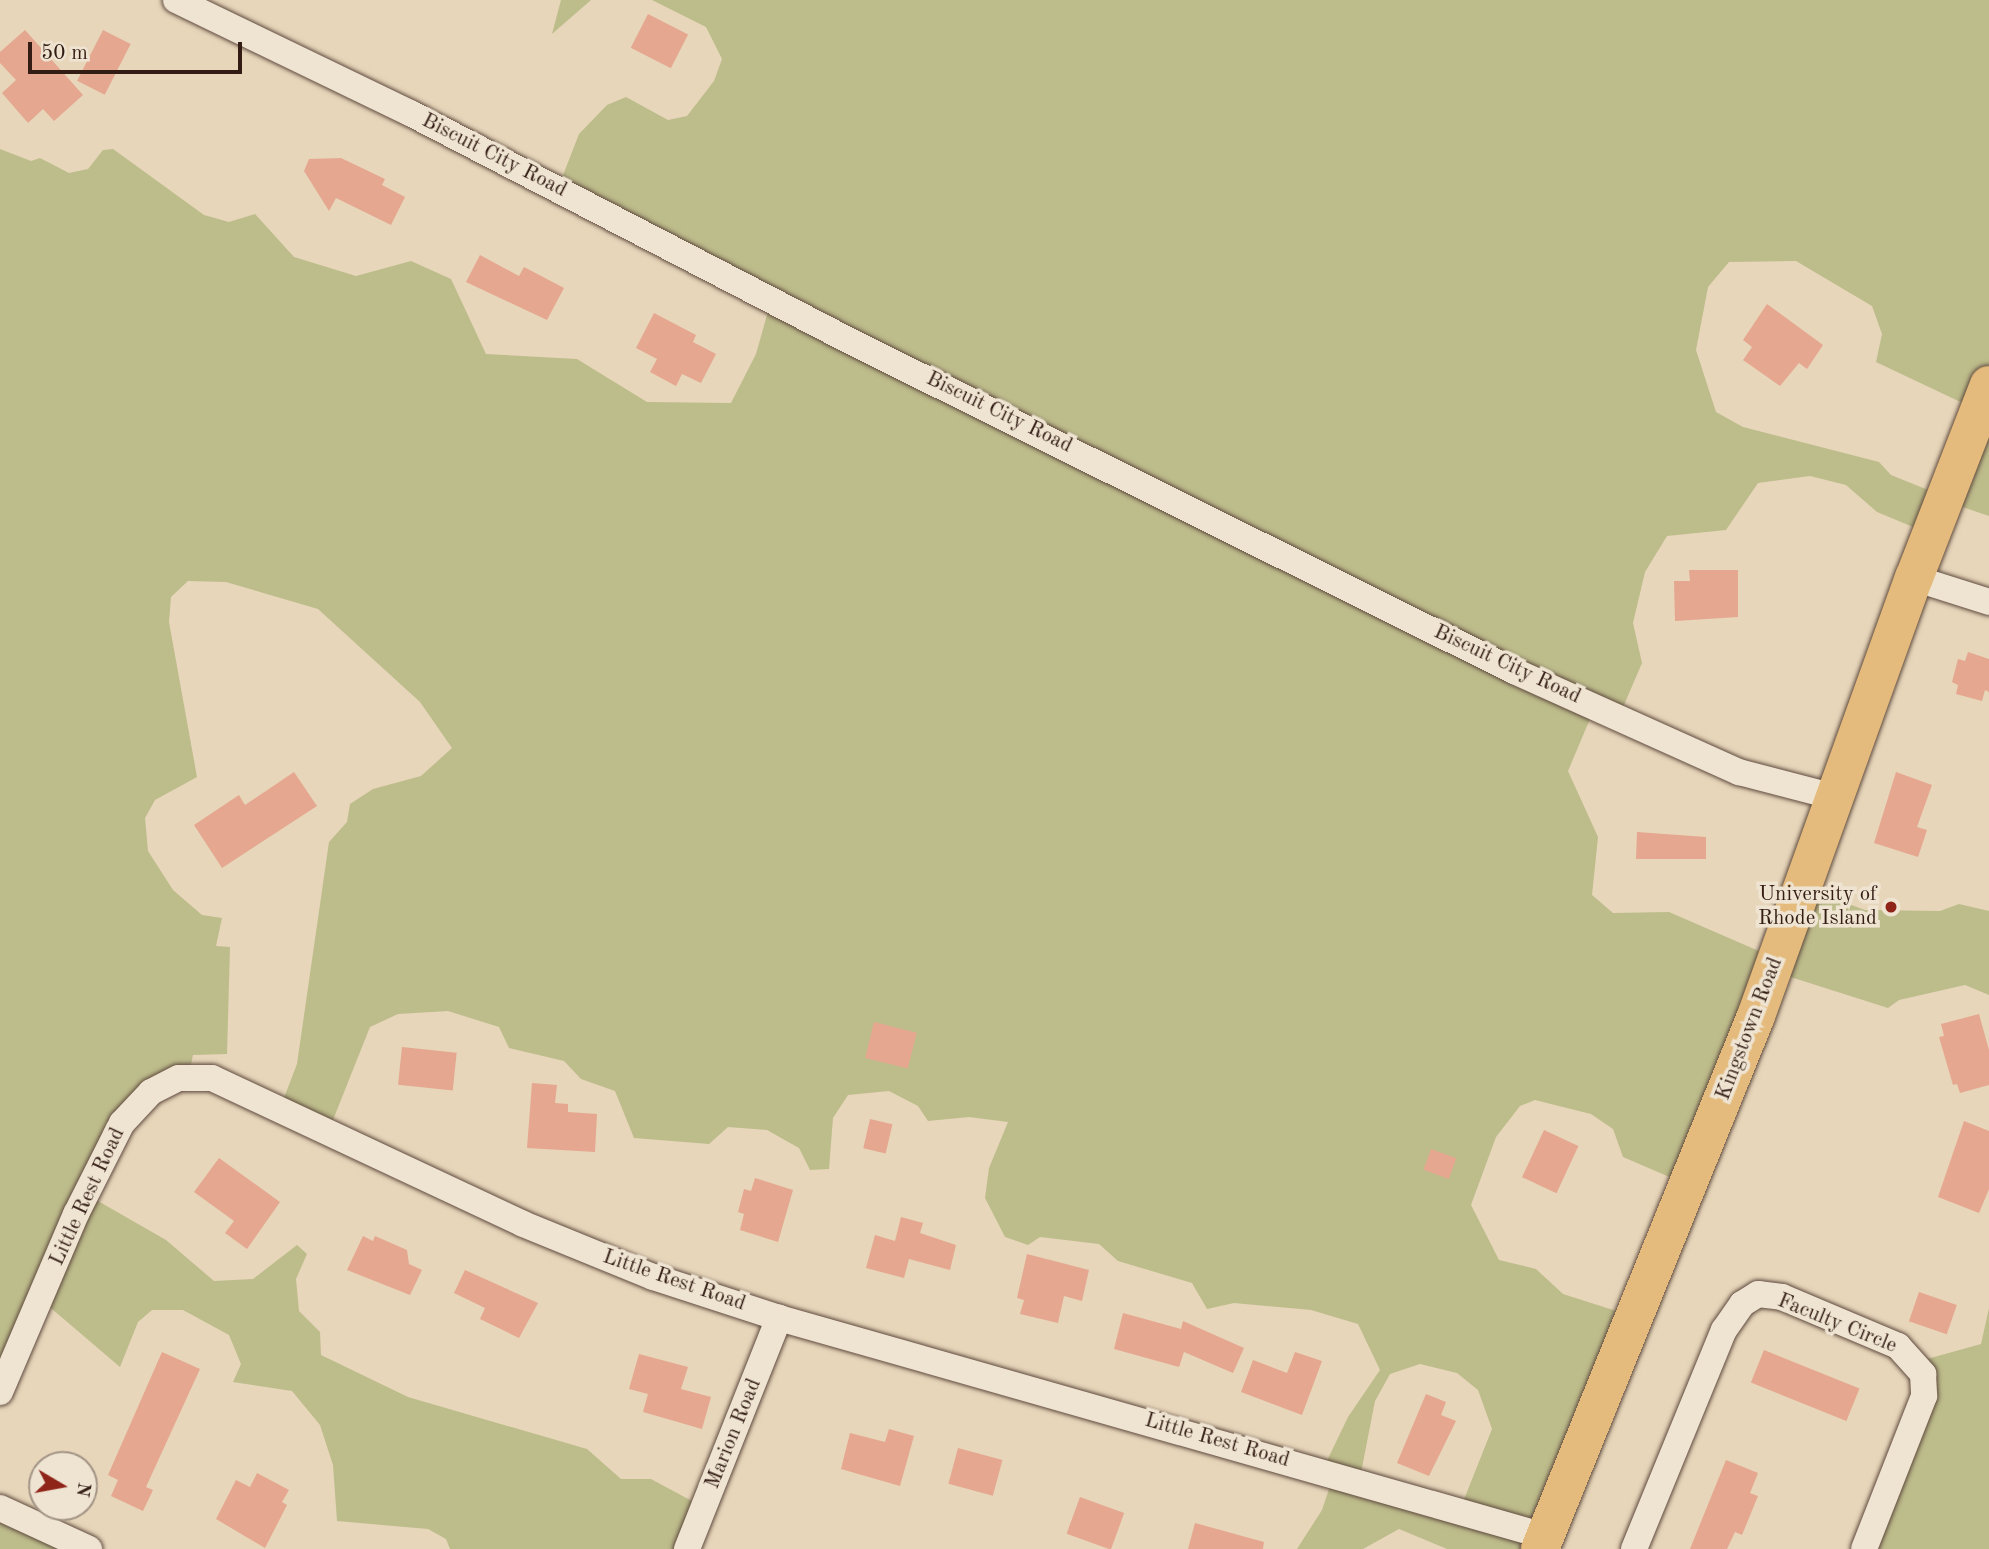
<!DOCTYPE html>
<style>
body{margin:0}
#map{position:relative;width:1989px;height:1549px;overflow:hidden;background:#e7d6ba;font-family:"Old Standard TT",serif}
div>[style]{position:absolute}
.green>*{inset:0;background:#bdbc8b}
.building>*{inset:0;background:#e5a78f;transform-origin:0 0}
.roads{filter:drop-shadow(0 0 2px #5f4a3e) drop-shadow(0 0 2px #5f4a3e)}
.minor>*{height:26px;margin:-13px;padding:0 13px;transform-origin:13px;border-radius:13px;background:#efe4d2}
.primary>*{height:38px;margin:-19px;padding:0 19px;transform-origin:19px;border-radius:19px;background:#e4bb7d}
.dots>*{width:19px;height:19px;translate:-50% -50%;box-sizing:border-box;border:4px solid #efe4d2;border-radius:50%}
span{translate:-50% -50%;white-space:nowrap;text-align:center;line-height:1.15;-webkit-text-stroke:7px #efe4d2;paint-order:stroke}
.street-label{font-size:21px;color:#321c14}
.poi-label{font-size:21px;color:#321c14}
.right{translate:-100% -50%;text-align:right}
.north{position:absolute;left:28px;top:1451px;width:70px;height:70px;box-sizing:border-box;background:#efe4d2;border:2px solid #a39486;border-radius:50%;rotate:100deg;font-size:19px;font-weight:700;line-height:28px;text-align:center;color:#321c14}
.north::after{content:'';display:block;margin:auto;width:24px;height:32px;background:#8f2418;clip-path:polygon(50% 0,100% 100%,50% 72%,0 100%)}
.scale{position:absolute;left:28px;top:42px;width:214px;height:32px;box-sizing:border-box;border:4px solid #321c14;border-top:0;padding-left:9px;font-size:21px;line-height:24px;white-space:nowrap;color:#321c14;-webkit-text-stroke:5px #efe4d2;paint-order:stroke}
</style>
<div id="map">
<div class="green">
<div style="clip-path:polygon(561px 0,591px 0,552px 34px)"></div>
<div style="clip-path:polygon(evenodd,652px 0,1989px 0,1989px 516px,1942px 500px,1925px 532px,1877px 512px,1846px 485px,1810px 476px,1758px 483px,1726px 530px,1667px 536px,1645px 572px,1633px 623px,1642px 663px,1621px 712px,1595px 707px,1568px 771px,1598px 837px,1592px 895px,1613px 913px,1669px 912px,1768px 955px,1797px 885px,1865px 910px,1940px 911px,1959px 904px,1989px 911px,1989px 995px,1965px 985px,1899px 1000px,1888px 1008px,1772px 971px,1681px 1182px,1623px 1157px,1613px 1129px,1591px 1114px,1535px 1100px,1520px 1106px,1496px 1137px,1471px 1205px,1499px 1260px,1536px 1269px,1563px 1294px,1629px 1315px,1531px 1549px,1447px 1549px,1399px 1529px,1363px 1549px,1297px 1549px,1322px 1510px,1334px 1474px,1323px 1469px,1348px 1417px,1380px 1370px,1358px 1324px,1311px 1310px,1234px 1303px,1207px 1309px,1192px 1283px,1118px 1261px,1099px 1244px,1040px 1237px,1028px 1245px,1005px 1237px,985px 1198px,989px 1168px,1008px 1122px,969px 1117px,928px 1121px,918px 1106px,889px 1091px,848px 1095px,833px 1118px,829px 1169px,810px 1170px,799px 1148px,767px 1130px,728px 1127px,709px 1144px,634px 1138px,615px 1091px,581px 1079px,564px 1061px,509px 1048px,499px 1027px,448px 1011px,398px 1014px,370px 1027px,331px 1125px,282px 1103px,297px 1064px,329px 842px,347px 822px,350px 804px,373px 789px,421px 776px,452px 748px,420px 702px,318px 609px,226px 582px,188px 581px,171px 597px,169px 622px,197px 777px,155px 800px,145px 818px,148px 851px,173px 890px,202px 915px,222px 918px,216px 946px,230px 947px,227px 1054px,193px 1055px,189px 1074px,159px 1089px,91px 1197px,166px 1240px,214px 1281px,253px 1279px,297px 1245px,307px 1254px,296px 1279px,299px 1311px,320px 1332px,321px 1355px,408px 1397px,587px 1449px,621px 1479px,651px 1479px,703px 1507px,688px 1549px,450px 1549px,446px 1539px,428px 1529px,337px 1521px,333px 1465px,320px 1425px,292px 1391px,233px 1382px,241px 1364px,229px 1335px,183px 1310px,152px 1310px,138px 1322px,120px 1367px,45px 1303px,0 1399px,0 149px,31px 161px,40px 158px,69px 173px,88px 169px,103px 150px,113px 149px,204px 215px,229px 222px,255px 214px,294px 257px,356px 276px,411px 261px,451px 279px,486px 354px,577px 359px,647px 402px,731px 403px,756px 354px,771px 301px,560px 183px,579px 134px,607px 105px,626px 97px,668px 120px,687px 116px,714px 81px,722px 59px,706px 27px,652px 0,1796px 261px,1872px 306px,1882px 334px,1876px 362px,1971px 407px,1938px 494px,1891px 475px,1879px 462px,1743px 427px,1716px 412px,1696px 350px,1708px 287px,1729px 262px,1796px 261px,652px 0,1420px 1364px,1457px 1373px,1478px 1390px,1492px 1429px,1459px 1512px,1360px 1478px,1375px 1401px,1390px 1374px,1420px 1364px)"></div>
<div style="clip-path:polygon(1989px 1308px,1989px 1549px,1864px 1549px,1917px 1400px,1909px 1364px,1981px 1344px)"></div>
<div style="clip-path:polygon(0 1506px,81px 1549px,0 1549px)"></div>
</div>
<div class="building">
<div style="left:648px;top:14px;width:45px;height:38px;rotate:27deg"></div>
<div style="clip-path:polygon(25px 30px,83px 95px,54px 121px,43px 109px,28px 123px,2px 93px,16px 80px,0 63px,0 52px)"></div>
<div style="left:103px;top:30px;width:31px;height:57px;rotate:27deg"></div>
<div style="clip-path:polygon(341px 158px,385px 179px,382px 185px,405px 197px,391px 225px,336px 198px,329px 211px,304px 171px,309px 159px)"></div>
<div style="clip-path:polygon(480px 255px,519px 276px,524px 267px,564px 288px,547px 320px,466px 282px)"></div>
<div style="clip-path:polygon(1767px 304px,1823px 345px,1807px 369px,1799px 363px,1780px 386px,1743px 360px,1752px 347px,1743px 340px)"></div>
<div style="clip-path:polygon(654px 313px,696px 335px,693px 342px,716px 354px,701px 383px,682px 374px,676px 386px,650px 372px,657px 359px,636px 348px)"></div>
<div style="clip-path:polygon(1689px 570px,1738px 570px,1738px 617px,1675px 621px,1674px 581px,1690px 581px)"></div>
<div style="clip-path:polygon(1968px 652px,1989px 659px,1989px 692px,1985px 690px,1982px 701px,1956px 694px,1958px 685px,1952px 682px,1958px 659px,1965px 661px)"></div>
<div style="clip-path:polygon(294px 772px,317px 806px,222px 868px,194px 825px,239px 795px,245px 805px)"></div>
<div style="clip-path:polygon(1896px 772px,1932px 785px,1917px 827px,1927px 830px,1918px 857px,1874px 843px)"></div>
<div style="clip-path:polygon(1637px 832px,1706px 837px,1706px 859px,1636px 859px)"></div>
<div style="clip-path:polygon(1979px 1014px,1989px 1050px,1989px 1085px,1960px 1093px,1957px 1084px,1953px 1085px,1939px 1037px,1944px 1036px,1941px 1024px)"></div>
<div style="left:874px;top:1022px;width:44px;height:37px;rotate:14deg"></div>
<div style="left:402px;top:1047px;width:55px;height:38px;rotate:6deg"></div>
<div style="clip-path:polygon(532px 1083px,557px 1085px,555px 1103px,568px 1104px,568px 1112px,597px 1114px,595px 1152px,527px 1148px)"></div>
<div style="left:870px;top:1119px;width:23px;height:30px;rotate:13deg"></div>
<div style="clip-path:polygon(1964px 1121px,1989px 1131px,1989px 1189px,1979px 1213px,1938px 1197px)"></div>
<div style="left:1544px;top:1130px;width:38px;height:52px;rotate:25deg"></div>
<div style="left:1431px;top:1149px;width:27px;height:22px;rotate:20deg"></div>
<div style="clip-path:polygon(219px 1158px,280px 1202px,247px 1249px,225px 1233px,234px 1221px,194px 1192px)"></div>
<div style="clip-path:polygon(755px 1178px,793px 1190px,778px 1242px,740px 1230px,744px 1214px,738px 1212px,744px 1189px,751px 1191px)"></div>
<div style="clip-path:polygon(901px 1217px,923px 1223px,920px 1233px,956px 1245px,950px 1270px,909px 1259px,904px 1278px,866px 1268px,875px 1235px,895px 1241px)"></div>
<div style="clip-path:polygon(363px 1236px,373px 1241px,375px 1236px,407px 1250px,409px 1264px,422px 1270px,410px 1295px,347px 1270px)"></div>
<div style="clip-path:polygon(1027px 1254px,1089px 1270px,1082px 1301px,1064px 1296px,1058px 1323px,1020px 1314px,1024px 1300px,1017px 1298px)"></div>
<div style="clip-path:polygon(465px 1270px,538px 1303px,519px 1338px,480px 1319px,485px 1308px,454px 1293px)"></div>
<div style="left:1919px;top:1292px;width:40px;height:31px;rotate:19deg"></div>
<div style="clip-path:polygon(1123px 1313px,1181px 1329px,1183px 1321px,1244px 1348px,1233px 1373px,1184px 1352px,1179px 1367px,1114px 1349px)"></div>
<div style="left:1764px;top:1350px;width:103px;height:35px;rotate:22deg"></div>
<div style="clip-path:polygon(162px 1352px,200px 1369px,146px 1487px,153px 1490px,143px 1511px,111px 1496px,118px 1480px,108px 1475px)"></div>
<div style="clip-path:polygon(1295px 1352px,1322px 1361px,1302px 1415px,1241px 1392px,1253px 1360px,1287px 1373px)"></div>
<div style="clip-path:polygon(639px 1354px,688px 1367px,681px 1389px,711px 1397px,702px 1429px,643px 1412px,648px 1394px,629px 1389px)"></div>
<div style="clip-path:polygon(1426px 1394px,1446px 1402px,1441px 1415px,1456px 1421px,1429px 1476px,1397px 1463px)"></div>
<div style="clip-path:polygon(889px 1429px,914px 1436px,900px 1486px,841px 1469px,850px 1433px,885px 1442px)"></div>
<div style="left:958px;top:1448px;width:46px;height:37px;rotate:15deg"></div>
<div style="clip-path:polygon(1726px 1460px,1758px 1473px,1750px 1493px,1758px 1496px,1742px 1535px,1735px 1532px,1727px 1549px,1690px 1549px)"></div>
<div style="clip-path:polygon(257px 1473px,289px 1490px,282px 1502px,287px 1505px,265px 1548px,216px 1519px,236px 1480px,250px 1487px)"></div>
<div style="left:1080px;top:1497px;width:47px;height:39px;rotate:20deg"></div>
<div style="clip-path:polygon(1195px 1523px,1264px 1542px,1263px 1549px,1188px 1549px)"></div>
</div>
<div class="roads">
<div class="minor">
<div style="left:176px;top:0;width:260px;rotate:25.8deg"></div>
<div style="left:410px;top:113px;width:491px;rotate:27.4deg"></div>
<div style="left:846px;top:339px;width:746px;rotate:26.43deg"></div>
<div style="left:1514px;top:671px;width:247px;rotate:24.2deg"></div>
<div style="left:1739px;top:772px;width:99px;rotate:14.6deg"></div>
<div style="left:1914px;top:578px;width:79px;rotate:17.7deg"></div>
<div style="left:0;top:1392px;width:194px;rotate:-66.9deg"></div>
<div style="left:76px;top:1214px;width:102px;rotate:-63.2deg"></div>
<div style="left:122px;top:1123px;width:42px;rotate:-46.9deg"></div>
<div style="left:151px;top:1092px;width:31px;rotate:-27deg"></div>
<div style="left:179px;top:1078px;width:33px"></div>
<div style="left:212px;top:1078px;width:344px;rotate:25.1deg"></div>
<div style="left:523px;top:1224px;width:140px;rotate:22.2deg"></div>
<div style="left:653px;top:1277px;width:133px;rotate:18deg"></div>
<div style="left:779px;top:1318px;width:796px;rotate:15.89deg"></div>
<div style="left:0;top:1508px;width:98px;rotate:24.7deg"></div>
<div style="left:687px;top:1549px;width:249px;rotate:-68.3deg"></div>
<div style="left:1634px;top:1549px;width:237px;rotate:-67.7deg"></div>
<div style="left:1724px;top:1330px;width:32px;rotate:-55deg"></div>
<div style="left:1742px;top:1304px;width:19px;rotate:-32deg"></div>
<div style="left:1758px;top:1294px;width:24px;rotate:7deg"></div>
<div style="left:1782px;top:1297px;width:126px;rotate:22.9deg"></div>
<div style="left:1898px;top:1346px;width:38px;rotate:48deg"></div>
<div style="left:1923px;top:1374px;width:22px;rotate:87deg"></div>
<div style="left:1924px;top:1396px;width:164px;rotate:111.4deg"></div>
</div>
<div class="primary">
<div style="left:1540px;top:1549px;width:575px;rotate:-67.94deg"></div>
<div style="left:1756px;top:1016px;width:466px;rotate:-70.2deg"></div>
<div style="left:1914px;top:578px;width:207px;rotate:-68.8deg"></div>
</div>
</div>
<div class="dots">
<div style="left:1891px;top:907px;background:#8f2418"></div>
</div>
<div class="street-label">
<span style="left:494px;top:156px;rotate:27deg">Biscuit City Road</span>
<span style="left:999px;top:413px;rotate:26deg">Biscuit City Road</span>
<span style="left:1507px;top:665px;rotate:25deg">Biscuit City Road</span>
<span style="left:1750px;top:1029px;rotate:-69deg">Kingstown Road</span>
<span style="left:88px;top:1197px;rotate:-65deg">Little Rest Road</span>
<span style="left:674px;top:1281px;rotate:19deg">Little Rest Road</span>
<span style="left:1837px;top:1324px;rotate:22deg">Faculty Circle</span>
<span style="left:734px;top:1434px;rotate:-68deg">Marion Road</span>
<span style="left:1217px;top:1441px;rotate:16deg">Little Rest Road</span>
</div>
<div class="poi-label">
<span class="right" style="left:1877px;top:907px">University of<br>Rhode Island</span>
</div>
<div class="north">N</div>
<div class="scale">50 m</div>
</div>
